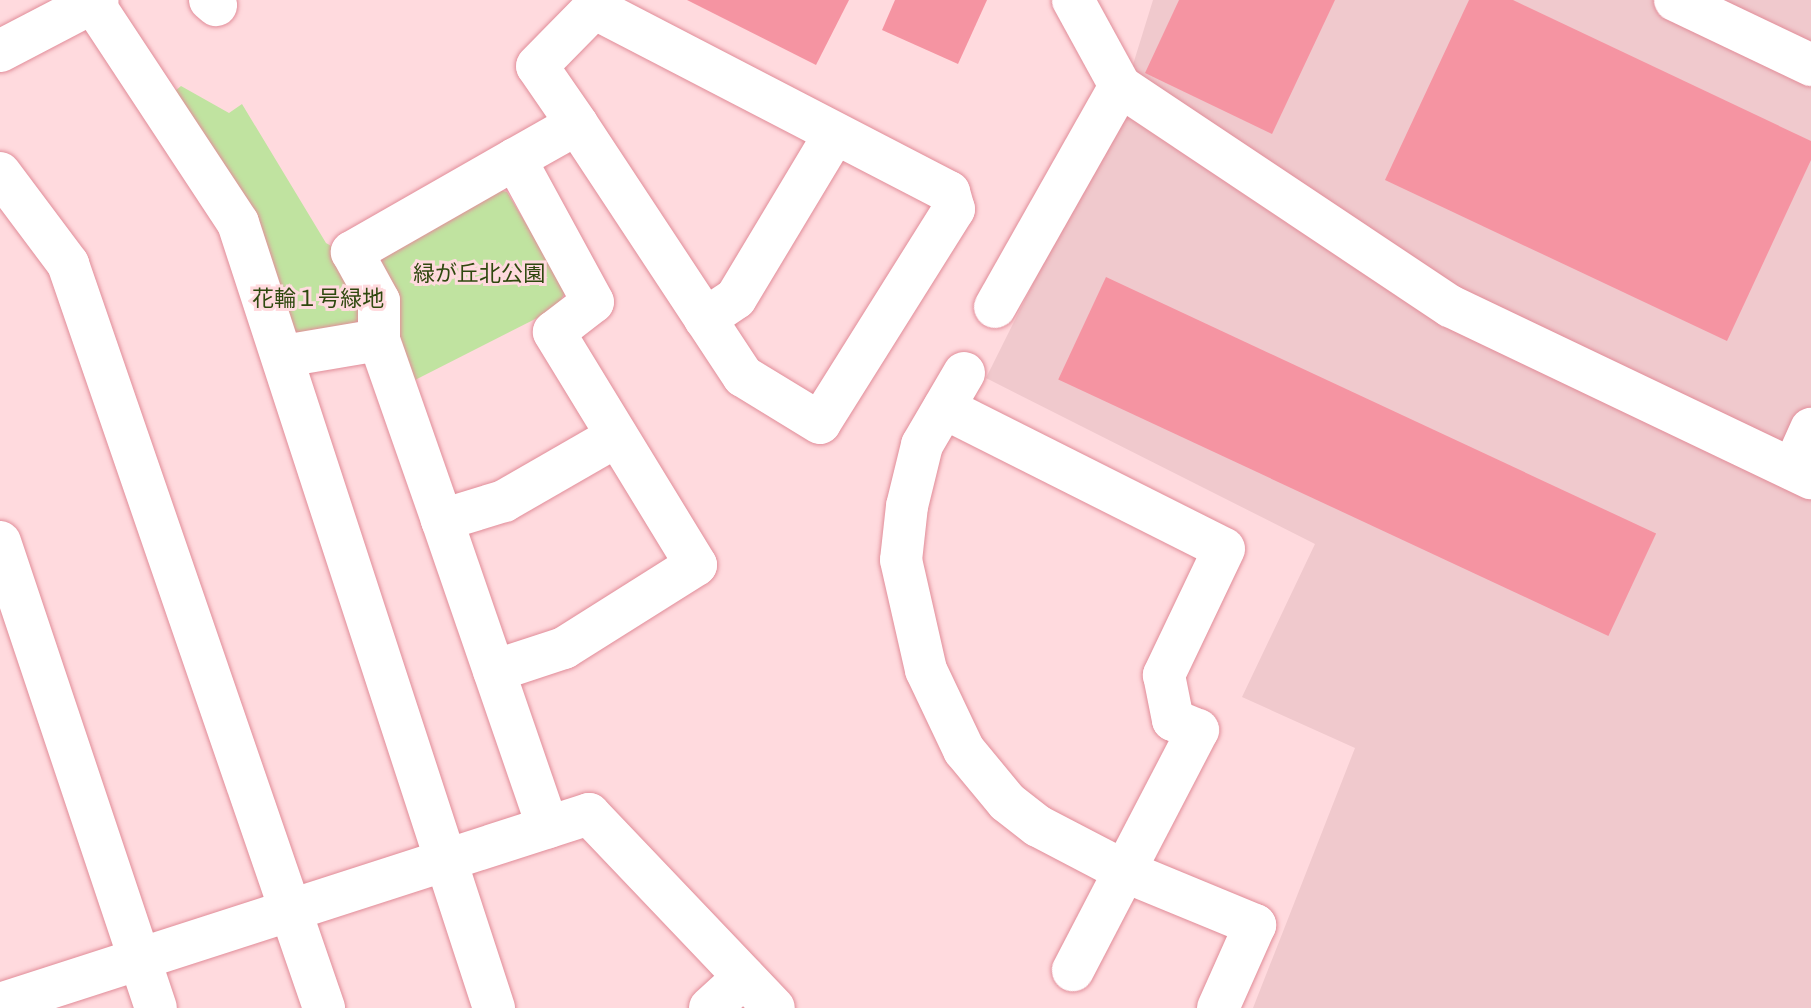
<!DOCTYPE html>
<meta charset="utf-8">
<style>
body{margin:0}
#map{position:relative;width:1811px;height:1008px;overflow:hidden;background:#ffdade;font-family:Rubik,"Noto Sans JP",sans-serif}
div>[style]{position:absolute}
.built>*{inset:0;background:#f0c9cd}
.green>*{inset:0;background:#c0e3a0}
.building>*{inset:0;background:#f594a2;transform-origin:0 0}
.roads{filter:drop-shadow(0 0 2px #e18d99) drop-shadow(0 0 2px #e18d99)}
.minor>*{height:42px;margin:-21px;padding:0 21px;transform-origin:21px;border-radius:21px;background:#fff}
span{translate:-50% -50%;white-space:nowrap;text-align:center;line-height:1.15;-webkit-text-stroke:6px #ffdade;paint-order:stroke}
.park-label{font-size:22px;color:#2f480e}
</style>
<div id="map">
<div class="built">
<div style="clip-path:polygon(1153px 0,1811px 0,1811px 1008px,1253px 1008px,1355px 748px,1242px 697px,1315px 544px,986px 378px,1118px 113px)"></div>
</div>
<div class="green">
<div style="clip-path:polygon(181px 86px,229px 113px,242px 104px,326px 243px,345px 254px,374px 336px,286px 352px,163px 101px)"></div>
<div style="clip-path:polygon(491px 188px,507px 192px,566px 290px,557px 308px,415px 380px,394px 334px,377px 274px,383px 254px)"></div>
</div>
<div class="building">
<div style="clip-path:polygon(687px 0,849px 0,816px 65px)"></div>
<div style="clip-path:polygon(895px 0,987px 0,958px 64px,882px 30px)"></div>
<div style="clip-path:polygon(1179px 0,1335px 0,1272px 134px,1145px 73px)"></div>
<div style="clip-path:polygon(1469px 0,1513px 0,1811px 141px,1811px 160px,1727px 341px,1385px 180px)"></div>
<div style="left:1106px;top:277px;width:607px;height:113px;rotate:25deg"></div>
</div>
<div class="roads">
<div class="minor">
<div style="left:210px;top:0;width:8px;rotate:40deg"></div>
<div style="left:1073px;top:0;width:98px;rotate:61.3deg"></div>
<div style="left:1120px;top:86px;width:397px;rotate:33.7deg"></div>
<div style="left:1450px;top:306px;width:400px;rotate:25.5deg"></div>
<div style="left:1675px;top:0;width:151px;rotate:25.5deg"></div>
<div style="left:93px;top:3px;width:263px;rotate:56.6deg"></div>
<div style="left:238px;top:223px;width:826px;rotate:71.94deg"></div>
<div style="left:0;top:51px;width:110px;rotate:-27.5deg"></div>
<div style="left:515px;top:159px;width:71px;rotate:-29.4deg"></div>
<div style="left:577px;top:124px;width:70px;rotate:-124.6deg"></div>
<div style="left:537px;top:66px;width:81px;rotate:-45.5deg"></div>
<div style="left:594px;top:8px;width:400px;rotate:27.4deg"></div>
<div style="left:949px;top:192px;width:18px;rotate:74deg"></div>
<div style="left:954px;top:209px;width:252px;rotate:122.1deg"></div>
<div style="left:820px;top:423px;width:90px;rotate:-148.6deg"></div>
<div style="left:743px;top:376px;width:302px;rotate:-123.4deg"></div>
<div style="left:0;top:173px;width:114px;rotate:53.2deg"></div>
<div style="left:68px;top:264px;width:787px;rotate:71.01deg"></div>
<div style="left:995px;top:307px;width:254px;rotate:-60.5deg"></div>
<div style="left:705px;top:319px;width:37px;rotate:-34deg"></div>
<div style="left:736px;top:298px;width:192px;rotate:-59deg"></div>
<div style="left:284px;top:356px;width:96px;rotate:-9.6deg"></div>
<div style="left:964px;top:373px;width:83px;rotate:120.3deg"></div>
<div style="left:922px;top:445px;width:63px;rotate:103.8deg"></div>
<div style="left:907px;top:506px;width:54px;rotate:96.3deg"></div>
<div style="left:901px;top:560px;width:113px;rotate:77.2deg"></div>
<div style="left:926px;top:670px;width:89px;rotate:64.6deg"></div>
<div style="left:964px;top:750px;width:67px;rotate:50.4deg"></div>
<div style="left:1007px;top:802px;width:39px;rotate:38deg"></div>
<div style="left:1038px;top:826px;width:97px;rotate:27.6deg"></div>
<div style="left:1124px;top:871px;width:142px;rotate:22.4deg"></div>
<div style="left:1255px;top:925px;width:91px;rotate:114deg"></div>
<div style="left:944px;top:408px;width:313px;rotate:26.7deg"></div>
<div style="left:1224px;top:549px;width:140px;rotate:115.5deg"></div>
<div style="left:1164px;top:675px;width:46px;rotate:78.7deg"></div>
<div style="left:1173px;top:720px;width:27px;rotate:22deg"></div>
<div style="left:1198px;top:730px;width:271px;rotate:117.5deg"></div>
<div style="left:1793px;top:469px;width:44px;rotate:-65.8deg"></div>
<div style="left:442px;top:520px;width:65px;rotate:-17deg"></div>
<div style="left:504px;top:501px;width:130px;rotate:-29.9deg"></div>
<div style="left:0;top:542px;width:491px;rotate:71.5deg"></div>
<div style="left:494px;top:671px;width:74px;rotate:-18.2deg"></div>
<div style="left:564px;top:648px;width:156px;rotate:-32.2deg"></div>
<div style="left:696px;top:565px;width:273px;rotate:-121.4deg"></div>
<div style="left:554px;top:332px;width:49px;rotate:-37.6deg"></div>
<div style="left:593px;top:302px;width:163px;rotate:-118.6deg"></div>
<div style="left:515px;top:159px;width:188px;rotate:150.3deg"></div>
<div style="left:352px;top:252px;width:56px;rotate:61.1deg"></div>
<div style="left:379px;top:301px;width:39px;rotate:90deg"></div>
<div style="left:379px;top:340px;width:191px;rotate:70.7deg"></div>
<div style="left:442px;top:520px;width:325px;rotate:71deg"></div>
<div style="left:0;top:1004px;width:619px;rotate:-17.88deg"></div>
<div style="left:589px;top:814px;width:268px;rotate:46.4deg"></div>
<div style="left:710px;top:1008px;width:46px;rotate:-42.4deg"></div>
</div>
</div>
<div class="park-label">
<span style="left:479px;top:274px">緑が丘北公園</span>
<span style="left:318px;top:299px">花輪１号緑地</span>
</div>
</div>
